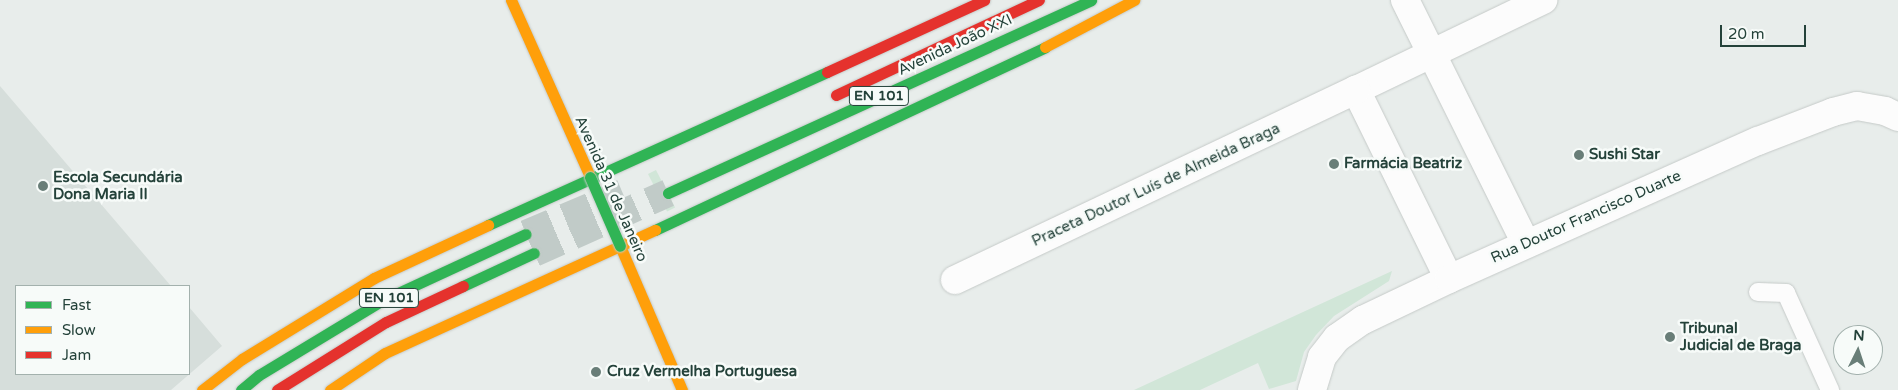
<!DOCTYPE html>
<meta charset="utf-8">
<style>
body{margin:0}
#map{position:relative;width:1898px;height:390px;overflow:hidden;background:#e8edeb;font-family:"Varela Round",sans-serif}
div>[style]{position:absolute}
.built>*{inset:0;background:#d6dedb}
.green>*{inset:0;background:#d1e6d8;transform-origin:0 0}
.primary-tunnel>*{height:28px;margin-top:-14px;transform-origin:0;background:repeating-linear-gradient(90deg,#c1cbc8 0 28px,transparent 0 42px)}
.roads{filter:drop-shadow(0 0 1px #c5cac8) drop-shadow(0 0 1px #c5cac8)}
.lane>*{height:18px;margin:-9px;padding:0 9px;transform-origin:9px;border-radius:9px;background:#fcfcfc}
.street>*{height:28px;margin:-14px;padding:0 14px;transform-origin:14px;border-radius:14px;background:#fcfcfc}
.fast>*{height:11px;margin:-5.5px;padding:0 5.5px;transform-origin:5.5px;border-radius:5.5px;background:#30b455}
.slow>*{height:11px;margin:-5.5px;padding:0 5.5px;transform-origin:5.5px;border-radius:5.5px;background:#ff9f0a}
.jam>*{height:11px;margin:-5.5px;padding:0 5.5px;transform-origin:5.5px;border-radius:5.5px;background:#e5322d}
.bridges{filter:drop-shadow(0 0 1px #c3cbc8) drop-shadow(0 0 1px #c3cbc8)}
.fast-bridge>*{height:11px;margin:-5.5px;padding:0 5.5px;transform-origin:5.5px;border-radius:5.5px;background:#30b455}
.dots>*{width:14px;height:14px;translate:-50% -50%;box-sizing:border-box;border:2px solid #f7fbf9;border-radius:50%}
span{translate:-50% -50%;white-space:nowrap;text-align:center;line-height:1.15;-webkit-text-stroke:5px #f7fbf9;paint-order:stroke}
.shield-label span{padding:1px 4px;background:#f7fbf9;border:1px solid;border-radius:4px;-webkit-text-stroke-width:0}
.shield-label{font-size:14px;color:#24423a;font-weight:700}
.street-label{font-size:15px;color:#24423a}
.poi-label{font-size:15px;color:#24423a;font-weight:700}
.left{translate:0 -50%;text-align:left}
.legend{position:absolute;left:15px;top:285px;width:175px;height:90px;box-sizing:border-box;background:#f7fbf9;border:1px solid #a3b1ad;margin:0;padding:6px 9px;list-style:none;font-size:15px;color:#24423a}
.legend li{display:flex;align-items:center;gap:10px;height:25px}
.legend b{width:25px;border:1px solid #a3b1ad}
.north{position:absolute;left:1833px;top:325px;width:50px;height:50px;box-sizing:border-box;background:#f7fbf9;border:1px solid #a3b1ad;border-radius:50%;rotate:4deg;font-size:14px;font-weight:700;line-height:20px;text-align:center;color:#24423a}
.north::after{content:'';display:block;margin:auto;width:18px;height:22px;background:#697e78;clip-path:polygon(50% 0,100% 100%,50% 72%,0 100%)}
.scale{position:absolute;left:1720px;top:25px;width:86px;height:22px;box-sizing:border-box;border:2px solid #24423a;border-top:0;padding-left:6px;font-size:15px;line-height:18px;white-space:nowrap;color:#24423a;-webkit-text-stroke:4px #f7fbf9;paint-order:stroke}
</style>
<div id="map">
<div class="built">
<div style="clip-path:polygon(0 86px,171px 286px,16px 286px,16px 374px,189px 374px,189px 307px,222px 346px,171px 390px,0 390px)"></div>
</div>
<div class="green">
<div style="left:656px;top:170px;width:42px;height:9px;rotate:63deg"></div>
<div style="left:534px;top:216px;width:43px;height:14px;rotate:66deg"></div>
<div style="clip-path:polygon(1392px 271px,1389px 281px,1334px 316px,1316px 335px,1304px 352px,1296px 381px,1269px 389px,1258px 363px,1200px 390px,1134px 390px)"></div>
</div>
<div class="primary-tunnel">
<div style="left:526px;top:234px;width:105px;rotate:-22.9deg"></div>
<div style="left:534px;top:253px;width:147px;rotate:-24.1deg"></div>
</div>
<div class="roads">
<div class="lane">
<div style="left:1758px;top:292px;width:28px;rotate:2deg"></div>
<div style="left:1786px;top:293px;width:107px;rotate:65.6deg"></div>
</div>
<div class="street">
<div style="left:1405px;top:0;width:272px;rotate:63.6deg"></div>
<div style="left:1449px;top:279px;width:211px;rotate:-116.2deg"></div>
<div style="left:1356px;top:90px;width:208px;rotate:-25.7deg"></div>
<div style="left:955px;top:280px;width:444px;rotate:-25.4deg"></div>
<div style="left:1312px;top:390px;width:34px;rotate:-73deg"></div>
<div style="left:1322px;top:357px;width:24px;rotate:-52deg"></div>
<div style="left:1337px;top:338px;width:32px;rotate:-35deg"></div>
<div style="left:1363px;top:320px;width:95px;rotate:-25.5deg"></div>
<div style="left:1449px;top:279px;width:338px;rotate:-24.1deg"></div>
<div style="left:1758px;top:141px;width:80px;rotate:-21.1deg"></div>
<div style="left:1833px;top:112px;width:25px;rotate:-14deg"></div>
<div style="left:1857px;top:106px;width:28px;rotate:10deg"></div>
<div style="left:1885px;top:111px;width:14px;rotate:25deg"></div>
</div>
<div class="fast">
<div style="left:668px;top:193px;width:465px;rotate:-24.5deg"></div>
<div style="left:488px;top:225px;width:372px;rotate:-24.3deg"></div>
<div style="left:655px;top:230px;width:431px;rotate:-25.1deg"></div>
<div style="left:463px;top:286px;width:78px;rotate:-24.9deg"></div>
<div style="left:241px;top:390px;width:23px;rotate:-40deg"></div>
<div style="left:259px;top:375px;width:145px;rotate:-31.2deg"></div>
<div style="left:383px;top:300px;width:157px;rotate:-24.8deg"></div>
</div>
<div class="slow">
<div style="left:511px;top:0;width:194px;rotate:65.9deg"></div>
<div style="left:1045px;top:47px;width:101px;rotate:-27.8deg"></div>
<div style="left:620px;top:246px;width:157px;rotate:66.7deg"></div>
<div style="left:202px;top:390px;width:51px;rotate:-37.8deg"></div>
<div style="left:242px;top:359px;width:155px;rotate:-31.5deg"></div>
<div style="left:374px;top:278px;width:126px;rotate:-24.9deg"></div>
<div style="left:330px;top:390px;width:66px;rotate:-33.9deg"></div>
<div style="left:385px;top:353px;width:297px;rotate:-24.5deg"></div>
</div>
<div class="jam">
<div style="left:827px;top:72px;width:173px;rotate:-24.6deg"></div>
<div style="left:836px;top:95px;width:224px;rotate:-25.1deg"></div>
<div style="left:277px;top:390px;width:128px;rotate:-32deg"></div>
<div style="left:386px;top:322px;width:85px;rotate:-25.1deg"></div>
</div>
</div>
<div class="bridges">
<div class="fast-bridge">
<div style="left:590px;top:177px;width:75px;rotate:66.5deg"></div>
</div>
</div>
<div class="dots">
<div style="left:1579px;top:155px;background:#697e78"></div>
<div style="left:1334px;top:164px;background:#697e78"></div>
<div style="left:43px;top:186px;background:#697e78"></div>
<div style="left:1670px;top:337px;background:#697e78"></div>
<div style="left:596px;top:372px;background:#697e78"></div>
</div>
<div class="shield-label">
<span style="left:879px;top:96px">EN 101</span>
<span style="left:389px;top:298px">EN 101</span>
</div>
<div class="street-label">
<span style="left:955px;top:45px;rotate:-25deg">Avenida João XXI</span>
<span style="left:1156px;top:185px;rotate:-25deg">Praceta Doutor Luís de Almeida Braga</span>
<span style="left:611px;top:189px;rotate:66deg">Avenida 31 de Janeiro</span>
<span style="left:1586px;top:217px;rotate:-24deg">Rua Doutor Francisco Duarte</span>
</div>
<div class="poi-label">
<span class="left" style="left:1589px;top:155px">Sushi Star</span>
<span class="left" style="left:1344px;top:164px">Farmácia Beatriz</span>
<span class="left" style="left:53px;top:186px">Escola Secundária<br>Dona Maria II</span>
<span class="left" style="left:1680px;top:337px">Tribunal<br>Judicial de Braga</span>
<span class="left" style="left:607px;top:372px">Cruz Vermelha Portuguesa</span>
</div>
<ul class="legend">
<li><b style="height:6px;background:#30b455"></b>Fast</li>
<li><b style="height:6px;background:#ff9f0a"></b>Slow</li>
<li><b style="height:6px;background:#e5322d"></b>Jam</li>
</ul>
<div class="north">N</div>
<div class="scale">20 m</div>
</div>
